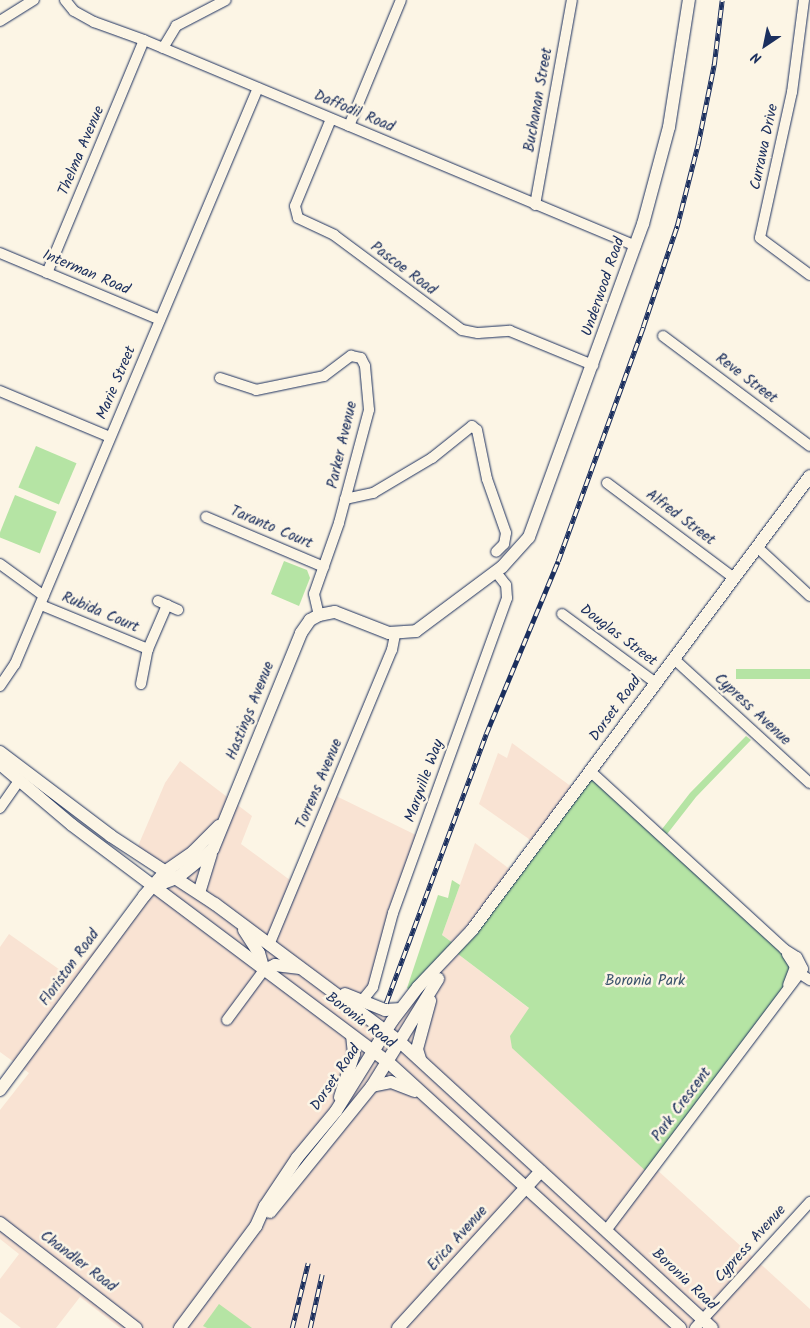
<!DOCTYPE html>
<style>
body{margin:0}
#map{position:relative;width:810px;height:1328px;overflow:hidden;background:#fcf5e5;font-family:Kalam,sans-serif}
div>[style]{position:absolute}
.built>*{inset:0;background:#f9e3d3}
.green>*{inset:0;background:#b5e4a4;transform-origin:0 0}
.roads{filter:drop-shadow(0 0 1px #1b2f5e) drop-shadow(0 0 1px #1b2f5e)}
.minor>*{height:10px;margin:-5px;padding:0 5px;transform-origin:5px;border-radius:5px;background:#fcf5e5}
.major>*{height:12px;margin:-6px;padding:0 6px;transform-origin:6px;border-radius:6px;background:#fcf5e5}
.rail>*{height:4.5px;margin-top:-2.25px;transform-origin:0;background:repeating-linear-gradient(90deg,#fcf5e5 0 8px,#1b2f5e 0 16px);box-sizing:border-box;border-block:1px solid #1b2f5e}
span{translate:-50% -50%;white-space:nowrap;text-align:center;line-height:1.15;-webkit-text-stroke:5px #fcf5e5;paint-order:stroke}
.street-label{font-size:15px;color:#1b2f5e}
.park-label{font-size:15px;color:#3a536c}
.north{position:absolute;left:740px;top:20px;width:50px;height:50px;-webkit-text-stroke:4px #fcf5e5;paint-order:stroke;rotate:214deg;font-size:14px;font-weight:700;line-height:20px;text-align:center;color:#1b2f5e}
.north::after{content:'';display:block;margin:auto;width:18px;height:22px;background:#1b2f5e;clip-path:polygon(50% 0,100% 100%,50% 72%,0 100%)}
</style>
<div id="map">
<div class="built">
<div style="clip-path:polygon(512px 743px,576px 790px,536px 844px,479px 804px,498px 753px,507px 758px)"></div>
<div style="clip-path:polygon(180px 761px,252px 816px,241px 844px,294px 883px,332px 794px,420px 837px,368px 996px,394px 1011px,454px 951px,530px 1009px,510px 1036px,810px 1309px,810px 1328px,120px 1328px,80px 1297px,56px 1328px,21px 1328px,0 1312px,0 1279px,19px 1254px,0 1239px,0 1110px,29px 1073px,0 1052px,0 947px,9px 934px,70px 977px,166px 871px,135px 853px,165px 783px)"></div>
<div style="clip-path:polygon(475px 843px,515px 873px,457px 946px,442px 935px)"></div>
</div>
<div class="green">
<div style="left:36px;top:446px;width:44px;height:45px;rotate:23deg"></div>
<div style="left:15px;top:495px;width:45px;height:45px;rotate:22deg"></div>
<div style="clip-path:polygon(284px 561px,307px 570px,310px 578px,299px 606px,271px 594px)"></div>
<div style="left:810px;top:669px;width:10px;height:74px;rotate:90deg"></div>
<div style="clip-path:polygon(746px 736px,751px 740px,696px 797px,664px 838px,799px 967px,649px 1174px,512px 1048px,510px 1036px,529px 1008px,454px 951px,413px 993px,407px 988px,438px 895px,448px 898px,452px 880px,460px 885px,442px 935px,457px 946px,590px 771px,659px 833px,690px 793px)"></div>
<div style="clip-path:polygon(219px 1304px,252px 1328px,207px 1328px,203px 1326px)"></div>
</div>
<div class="roads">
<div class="minor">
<div style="left:65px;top:0;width:14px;rotate:51deg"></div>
<div style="left:74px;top:11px;width:23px;rotate:29deg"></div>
<div style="left:94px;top:22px;width:53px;rotate:19.8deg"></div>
<div style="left:144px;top:40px;width:533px;rotate:22.72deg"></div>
<div style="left:804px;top:0;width:93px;rotate:97.4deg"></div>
<div style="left:792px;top:92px;width:149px;rotate:102.4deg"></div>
<div style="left:760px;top:238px;width:62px;rotate:36.5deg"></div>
<div style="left:0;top:21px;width:40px;rotate:-32deg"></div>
<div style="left:163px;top:48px;width:26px;rotate:-59deg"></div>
<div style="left:176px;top:26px;width:56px;rotate:-27.5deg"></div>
<div style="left:331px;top:119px;width:94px;rotate:112.5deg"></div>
<div style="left:295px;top:206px;width:12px;rotate:76deg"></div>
<div style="left:298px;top:218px;width:40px;rotate:25deg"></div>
<div style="left:334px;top:235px;width:159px;rotate:36.6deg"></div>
<div style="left:462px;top:330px;width:16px;rotate:11deg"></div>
<div style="left:478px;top:333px;width:32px;rotate:-4deg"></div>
<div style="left:510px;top:331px;width:90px;rotate:22.3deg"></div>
<div style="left:349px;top:126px;width:136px;rotate:-67.6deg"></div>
<div style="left:535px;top:205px;width:208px;rotate:-79.8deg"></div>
<div style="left:0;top:253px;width:173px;rotate:22.7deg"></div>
<div style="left:47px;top:273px;width:252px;rotate:-67.4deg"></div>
<div style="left:663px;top:336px;width:184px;rotate:36.8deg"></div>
<div style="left:220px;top:378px;width:38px;rotate:18deg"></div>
<div style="left:256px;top:390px;width:69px;rotate:-11.6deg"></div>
<div style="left:324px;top:376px;width:34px;rotate:-37deg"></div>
<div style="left:351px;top:356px;width:10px;rotate:11deg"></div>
<div style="left:361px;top:358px;width:9px;rotate:63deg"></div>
<div style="left:365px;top:366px;width:44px;rotate:84.8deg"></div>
<div style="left:369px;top:410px;width:117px;rotate:104.9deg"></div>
<div style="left:339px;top:523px;width:75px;rotate:109.4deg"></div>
<div style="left:314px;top:594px;width:22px;rotate:77deg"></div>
<div style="left:0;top:391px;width:119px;rotate:22.7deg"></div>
<div style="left:607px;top:483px;width:159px;rotate:36.8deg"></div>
<div style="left:345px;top:499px;width:29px;rotate:-12deg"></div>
<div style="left:373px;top:493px;width:69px;rotate:-30.7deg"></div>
<div style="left:432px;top:458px;width:51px;rotate:-38.7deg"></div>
<div style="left:472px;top:426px;width:6px;rotate:39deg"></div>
<div style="left:477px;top:430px;width:50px;rotate:78.5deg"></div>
<div style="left:487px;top:479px;width:57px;rotate:70.6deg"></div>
<div style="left:506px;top:533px;width:11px;rotate:100deg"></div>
<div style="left:504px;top:544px;width:11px;rotate:135deg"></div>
<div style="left:206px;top:517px;width:128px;rotate:23deg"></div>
<div style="left:757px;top:547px;width:72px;rotate:42.8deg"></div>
<div style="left:0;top:564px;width:54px;rotate:36deg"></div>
<div style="left:158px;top:601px;width:22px;rotate:24deg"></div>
<div style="left:41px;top:605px;width:116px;rotate:22.4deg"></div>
<div style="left:148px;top:649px;width:48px;rotate:-66.6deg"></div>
<div style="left:562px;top:614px;width:117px;rotate:36.3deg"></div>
<div style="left:674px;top:659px;width:184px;rotate:42.4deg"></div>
<div style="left:141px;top:684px;width:36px;rotate:-79deg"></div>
<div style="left:0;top:686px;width:27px;rotate:-56deg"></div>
<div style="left:15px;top:664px;width:625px;rotate:-67.13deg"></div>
<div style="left:590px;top:771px;width:263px;rotate:42.5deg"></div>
<div style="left:784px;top:949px;width:15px;rotate:32deg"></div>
<div style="left:797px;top:957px;width:13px;rotate:63deg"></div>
<div style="left:803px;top:969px;width:327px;rotate:127deg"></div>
<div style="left:0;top:808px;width:33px;rotate:-55deg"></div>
<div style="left:269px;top:945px;width:320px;rotate:-67.4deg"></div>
<div style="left:392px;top:650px;width:16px;rotate:-79deg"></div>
<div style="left:787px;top:954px;width:15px;rotate:58deg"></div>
<div style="left:795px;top:967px;width:19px;rotate:111deg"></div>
<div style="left:796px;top:971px;width:17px;rotate:33deg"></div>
<div style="left:361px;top:1002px;width:19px;rotate:-51deg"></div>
<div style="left:373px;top:987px;width:77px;rotate:-74.9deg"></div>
<div style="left:393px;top:913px;width:335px;rotate:-70.1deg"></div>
<div style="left:507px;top:598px;width:13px;rotate:-94deg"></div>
<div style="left:506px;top:585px;width:16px;rotate:-128deg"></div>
<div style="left:227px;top:1020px;width:62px;rotate:-53.5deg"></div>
<div style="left:695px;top:1328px;width:171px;rotate:-47.6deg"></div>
</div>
<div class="major">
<div style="left:0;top:752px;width:139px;rotate:37.1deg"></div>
<div style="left:111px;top:836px;width:124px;rotate:33.2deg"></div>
<div style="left:215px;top:904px;width:231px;rotate:36.7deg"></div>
<div style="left:400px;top:1042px;width:423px;rotate:42.5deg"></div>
<div style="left:0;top:764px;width:94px;rotate:40.3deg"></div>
<div style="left:72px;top:825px;width:395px;rotate:36.9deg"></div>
<div style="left:388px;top:1062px;width:395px;rotate:42.3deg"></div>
<div style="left:153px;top:887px;width:26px;rotate:-21deg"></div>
<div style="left:177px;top:878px;width:46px;rotate:-38.9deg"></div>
<div style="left:213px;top:849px;width:233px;rotate:-67.8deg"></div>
<div style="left:301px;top:633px;width:16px;rotate:-55deg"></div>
<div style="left:310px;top:620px;width:10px;rotate:-29deg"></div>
<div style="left:319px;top:615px;width:16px;rotate:-11deg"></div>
<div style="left:335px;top:612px;width:58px;rotate:21.3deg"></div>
<div style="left:389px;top:633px;width:27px;rotate:-4deg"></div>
<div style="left:416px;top:631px;width:107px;rotate:-36.7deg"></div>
<div style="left:502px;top:567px;width:40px;rotate:-48deg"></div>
<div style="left:529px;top:537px;width:333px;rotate:-70deg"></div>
<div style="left:643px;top:224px;width:100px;rotate:-75deg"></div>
<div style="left:669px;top:127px;width:129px;rotate:-81.1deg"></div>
<div style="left:199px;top:893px;width:41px;rotate:-72.9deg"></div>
<div style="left:244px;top:930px;width:27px;rotate:57deg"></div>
<div style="left:259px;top:953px;width:18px;rotate:74deg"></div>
<div style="left:264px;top:970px;width:12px;rotate:-24deg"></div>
<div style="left:275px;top:965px;width:25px;rotate:7deg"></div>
<div style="left:345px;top:994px;width:43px;rotate:21.8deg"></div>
<div style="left:385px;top:1010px;width:16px;rotate:-4deg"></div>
<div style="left:420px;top:1059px;width:10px;rotate:-107deg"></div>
<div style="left:417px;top:1049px;width:50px;rotate:-74.8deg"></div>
<div style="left:372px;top:1086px;width:19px;rotate:-12deg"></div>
<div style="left:391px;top:1082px;width:25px;rotate:21deg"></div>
<div style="left:0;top:1090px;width:242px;rotate:-53.4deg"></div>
<div style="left:144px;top:896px;width:33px;rotate:-49deg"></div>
<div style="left:166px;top:871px;width:33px;rotate:-35deg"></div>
<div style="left:193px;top:852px;width:37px;rotate:-45deg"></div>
<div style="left:340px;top:1097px;width:45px;rotate:-72deg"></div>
<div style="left:354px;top:1054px;width:18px;rotate:-96deg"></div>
<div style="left:270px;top:1212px;width:162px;rotate:-51deg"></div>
<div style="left:372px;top:1086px;width:126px;rotate:-58.3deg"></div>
<div style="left:0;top:1223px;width:172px;rotate:37.7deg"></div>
<div style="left:180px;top:1328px;width:127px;rotate:-53.3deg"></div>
<div style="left:256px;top:1226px;width:22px;rotate:-66deg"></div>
<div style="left:265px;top:1206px;width:58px;rotate:-56.3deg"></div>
<div style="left:297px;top:1158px;width:61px;rotate:-50.3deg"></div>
<div style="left:336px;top:1111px;width:106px;rotate:-58.1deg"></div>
<div style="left:392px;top:1021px;width:43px;rotate:-52.6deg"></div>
<div style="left:418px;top:987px;width:79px;rotate:-46.5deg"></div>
<div style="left:472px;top:930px;width:566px;rotate:-53.33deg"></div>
<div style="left:398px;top:1328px;width:212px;rotate:-47.7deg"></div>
</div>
</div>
<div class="rail">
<div style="left:386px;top:1003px;width:287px;rotate:-69.6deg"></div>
<div style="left:486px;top:734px;width:187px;rotate:-67.4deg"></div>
<div style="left:558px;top:561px;width:249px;rotate:-70deg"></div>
<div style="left:643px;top:327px;width:107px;rotate:-71.4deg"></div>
<div style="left:677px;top:226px;width:85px;rotate:-75.6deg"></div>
<div style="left:698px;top:144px;width:81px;rotate:-78.6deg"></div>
<div style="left:714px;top:65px;width:65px;rotate:-83deg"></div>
<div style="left:292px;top:1328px;width:67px;rotate:-76.2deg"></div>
<div style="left:310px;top:1328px;width:55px;rotate:-77.5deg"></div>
</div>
<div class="street-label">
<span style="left:539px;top:100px;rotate:-80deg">Buchanan Street</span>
<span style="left:354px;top:112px;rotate:23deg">Daffodil Road</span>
<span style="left:765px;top:147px;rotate:-78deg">Currawa Drive</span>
<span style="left:82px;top:151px;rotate:-67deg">Thelma Avenue</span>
<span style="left:403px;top:269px;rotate:37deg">Pascoe Road</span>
<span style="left:86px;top:273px;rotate:23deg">Interman Road</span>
<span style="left:604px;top:287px;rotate:-71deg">Underwood Road</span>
<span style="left:746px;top:379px;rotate:37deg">Reve Street</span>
<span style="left:117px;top:383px;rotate:-67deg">Marie Street</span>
<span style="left:343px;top:445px;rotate:-77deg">Parker Avenue</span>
<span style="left:680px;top:518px;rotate:37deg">Alfred Street</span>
<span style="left:271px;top:528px;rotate:23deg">Taranto Court</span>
<span style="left:100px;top:613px;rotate:23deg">Rubida Court</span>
<span style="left:618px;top:636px;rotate:37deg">Douglas Street</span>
<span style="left:616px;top:709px;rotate:-54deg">Dorset Road</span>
<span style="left:752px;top:710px;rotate:43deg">Cypress Avenue</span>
<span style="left:251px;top:711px;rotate:-68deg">Hastings Avenue</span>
<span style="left:425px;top:781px;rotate:-70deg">Maryville Way</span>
<span style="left:320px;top:784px;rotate:-67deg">Torrens Avenue</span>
<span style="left:70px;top:968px;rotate:-54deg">Floriston Road</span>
<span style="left:360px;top:1021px;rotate:37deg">Boronia Road</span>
<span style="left:336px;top:1078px;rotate:-56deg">Dorset Road</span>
<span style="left:682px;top:1105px;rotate:-53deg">Park Crescent</span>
<span style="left:458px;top:1239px;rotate:-48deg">Erica Avenue</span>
<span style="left:751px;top:1244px;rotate:-48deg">Cypress Avenue</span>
<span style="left:78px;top:1262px;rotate:37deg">Chandler Road</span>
<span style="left:684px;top:1280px;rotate:43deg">Boronia Road</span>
</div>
<div class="park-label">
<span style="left:645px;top:982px">Boronia Park</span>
</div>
<div class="north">N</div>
</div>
